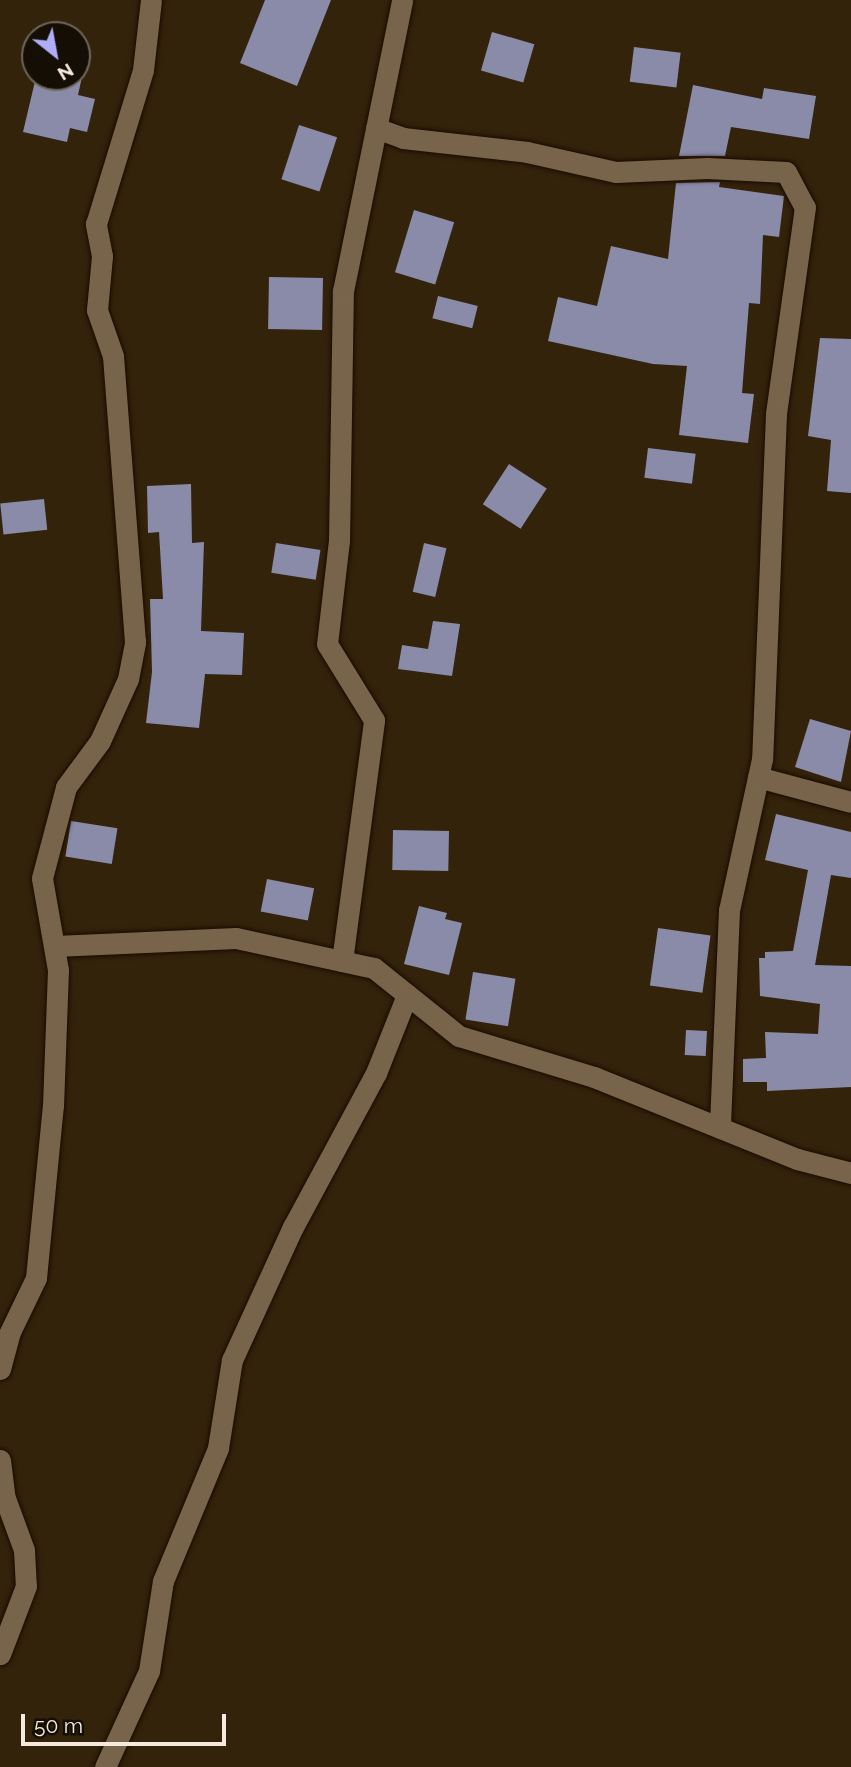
<!DOCTYPE html>
<style>
body{margin:0}
#map{position:relative;width:851px;height:1767px;overflow:hidden;background:#34230b;font-family:Raleway,sans-serif}
div>[style]{position:absolute}
.building>*{inset:0;background:#898ba9;transform-origin:0 0}
.roads{filter:drop-shadow(0 0 2px #1b0b00) drop-shadow(0 0 2px #1b0b00)}
.minor>*{height:21px;margin:-10.5px;padding:0 10.5px;transform-origin:10.5px;border-radius:10.5px;background:#78644b}
span{translate:-50% -50%;white-space:nowrap;text-align:center;line-height:1.15;-webkit-text-stroke:7px #150e05;paint-order:stroke}
.north{position:absolute;left:21px;top:21px;width:70px;height:70px;box-sizing:border-box;background:#150e05;border:2px solid #6f665b;border-radius:50%;rotate:149deg;font-size:19px;font-weight:700;line-height:28px;text-align:center;color:#f5eadc}
.north::after{content:'';display:block;margin:auto;width:24px;height:32px;background:#b0aefa;clip-path:polygon(50% 0,100% 100%,50% 72%,0 100%)}
.scale{position:absolute;left:21px;top:1714px;width:205px;height:32px;box-sizing:border-box;border:4px solid #f5eadc;border-top:0;padding-left:9px;font-size:21px;line-height:24px;white-space:nowrap;color:#f5eadc;-webkit-text-stroke:5px #150e05;paint-order:stroke}
</style>
<div id="map">
<div class="building">
<div style="clip-path:polygon(265px 0,331px 0,297px 86px,240px 63px)"></div>
<div style="left:492px;top:32px;width:44px;height:40px;rotate:16deg"></div>
<div style="left:634px;top:47px;width:47px;height:35px;rotate:7deg"></div>
<div style="clip-path:polygon(36px 77px,82px 77px,78px 95px,95px 99px,87px 132px,70px 128px,67px 142px,23px 132px)"></div>
<div style="clip-path:polygon(693px 85px,762px 99px,764px 88px,816px 96px,809px 139px,731px 127px,725px 156px,679px 156px)"></div>
<div style="left:299px;top:125px;width:40px;height:57px;rotate:18deg"></div>
<div style="clip-path:polygon(720px 182px,719px 187px,784px 196px,779px 237px,763px 235px,760px 304px,749px 303px,742px 393px,754px 394px,748px 443px,679px 435px,687px 366px,653px 364px,548px 341px,558px 297px,597px 306px,611px 246px,668px 259px,676px 183px)"></div>
<div style="left:414px;top:210px;width:42px;height:65px;rotate:17deg"></div>
<div style="left:269px;top:277px;width:54px;height:52px;rotate:1deg"></div>
<div style="left:438px;top:296px;width:41px;height:23px;rotate:14deg"></div>
<div style="clip-path:polygon(820px 338px,851px 339px,851px 493px,827px 491px,831px 440px,808px 436px)"></div>
<div style="left:648px;top:448px;width:48px;height:30px;rotate:7deg"></div>
<div style="left:509px;top:464px;width:45px;height:48px;rotate:33deg"></div>
<div style="clip-path:polygon(191px 484px,192px 543px,204px 542px,201px 631px,244px 633px,242px 675px,205px 674px,199px 728px,146px 723px,152px 672px,150px 599px,163px 599px,159px 532px,148px 533px,147px 486px)"></div>
<div style="left:44px;top:499px;width:31px;height:44px;rotate:84deg"></div>
<div style="left:276px;top:543px;width:45px;height:30px;rotate:9deg"></div>
<div style="left:424px;top:543px;width:23px;height:50px;rotate:13deg"></div>
<div style="clip-path:polygon(433px 621px,460px 624px,452px 676px,398px 669px,402px 645px,428px 649px)"></div>
<div style="clip-path:polygon(810px 719px,851px 731px,841px 782px,795px 767px)"></div>
<div style="clip-path:polygon(776px 814px,851px 832px,851px 878px,831px 875px,815px 965px,851px 966px,851px 1087px,767px 1091px,767px 1082px,743px 1082px,743px 1059px,766px 1058px,765px 1032px,818px 1034px,820px 1004px,760px 996px,759px 958px,765px 958px,765px 952px,793px 951px,808px 870px,765px 860px)"></div>
<div style="left:71px;top:821px;width:47px;height:36px;rotate:9deg"></div>
<div style="left:393px;top:830px;width:56px;height:40px;rotate:1deg"></div>
<div style="left:267px;top:879px;width:48px;height:33px;rotate:11deg"></div>
<div style="clip-path:polygon(419px 906px,447px 913px,445px 919px,462px 923px,449px 975px,404px 964px)"></div>
<div style="left:658px;top:928px;width:53px;height:58px;rotate:8deg"></div>
<div style="left:473px;top:972px;width:43px;height:48px;rotate:9deg"></div>
<div style="left:686px;top:1030px;width:21px;height:25px;rotate:3deg"></div>
</div>
<div class="roads">
<div class="minor">
<div style="left:376px;top:128px;width:29px;rotate:20deg"></div>
<div style="left:403px;top:138px;width:125px;rotate:6.4deg"></div>
<div style="left:527px;top:152px;width:91px;rotate:12.7deg"></div>
<div style="left:616px;top:172px;width:91px;rotate:-2.5deg"></div>
<div style="left:707px;top:168px;width:79px;rotate:2.9deg"></div>
<div style="left:786px;top:172px;width:40px;rotate:62deg"></div>
<div style="left:805px;top:207px;width:209px;rotate:98deg"></div>
<div style="left:776px;top:414px;width:345px;rotate:92.3deg"></div>
<div style="left:762px;top:759px;width:155px;rotate:102.3deg"></div>
<div style="left:729px;top:910px;width:218px;rotate:92.4deg"></div>
<div style="left:758px;top:777px;width:96px;rotate:15deg"></div>
<div style="left:55px;top:946px;width:181px;rotate:-2.5deg"></div>
<div style="left:236px;top:938px;width:141px;rotate:12.3deg"></div>
<div style="left:374px;top:968px;width:109px;rotate:38.7deg"></div>
<div style="left:459px;top:1036px;width:141px;rotate:16.9deg"></div>
<div style="left:594px;top:1077px;width:219px;rotate:22deg"></div>
<div style="left:797px;top:1159px;width:56px;rotate:14.5deg"></div>
<div style="left:342px;top:961px;width:243px;rotate:-82.4deg"></div>
<div style="left:374px;top:720px;width:89px;rotate:-121.7deg"></div>
<div style="left:327px;top:644px;width:104px;rotate:-83.4deg"></div>
<div style="left:339px;top:541px;width:250px;rotate:-89.1deg"></div>
<div style="left:343px;top:291px;width:297px;rotate:-78.5deg"></div>
<div style="left:0;top:1369px;width:38px;rotate:-75deg"></div>
<div style="left:10px;top:1332px;width:60px;rotate:-64.3deg"></div>
<div style="left:36px;top:1278px;width:173px;rotate:-84.4deg"></div>
<div style="left:53px;top:1106px;width:136px;rotate:-87.9deg"></div>
<div style="left:58px;top:970px;width:93px;rotate:-99.9deg"></div>
<div style="left:42px;top:878px;width:94px;rotate:-75.2deg"></div>
<div style="left:66px;top:787px;width:57px;rotate:-53.5deg"></div>
<div style="left:100px;top:741px;width:68px;rotate:-65.7deg"></div>
<div style="left:128px;top:679px;width:38px;rotate:-79deg"></div>
<div style="left:135px;top:642px;width:287px;rotate:-94.4deg"></div>
<div style="left:113px;top:356px;width:49px;rotate:-109.2deg"></div>
<div style="left:97px;top:310px;width:54px;rotate:-84.7deg"></div>
<div style="left:102px;top:256px;width:33px;rotate:-101deg"></div>
<div style="left:96px;top:224px;width:161px;rotate:-73deg"></div>
<div style="left:143px;top:70px;width:70px;rotate:-83.5deg"></div>
<div style="left:0;top:1460px;width:38px;rotate:83deg"></div>
<div style="left:5px;top:1498px;width:55px;rotate:69.9deg"></div>
<div style="left:24px;top:1550px;width:36px;rotate:87deg"></div>
<div style="left:26px;top:1586px;width:73px;rotate:110.9deg"></div>
<div style="left:105px;top:1767px;width:106px;rotate:-65.4deg"></div>
<div style="left:149px;top:1671px;width:91px;rotate:-81.2deg"></div>
<div style="left:163px;top:1581px;width:144px;rotate:-67.5deg"></div>
<div style="left:218px;top:1448px;width:89px;rotate:-81deg"></div>
<div style="left:232px;top:1360px;width:146px;rotate:-65.4deg"></div>
<div style="left:293px;top:1227px;width:175px;rotate:-61.7deg"></div>
<div style="left:376px;top:1073px;width:84px;rotate:-68.3deg"></div>
</div>
</div>
<div class="north">N</div>
<div class="scale">50 m</div>
</div>
